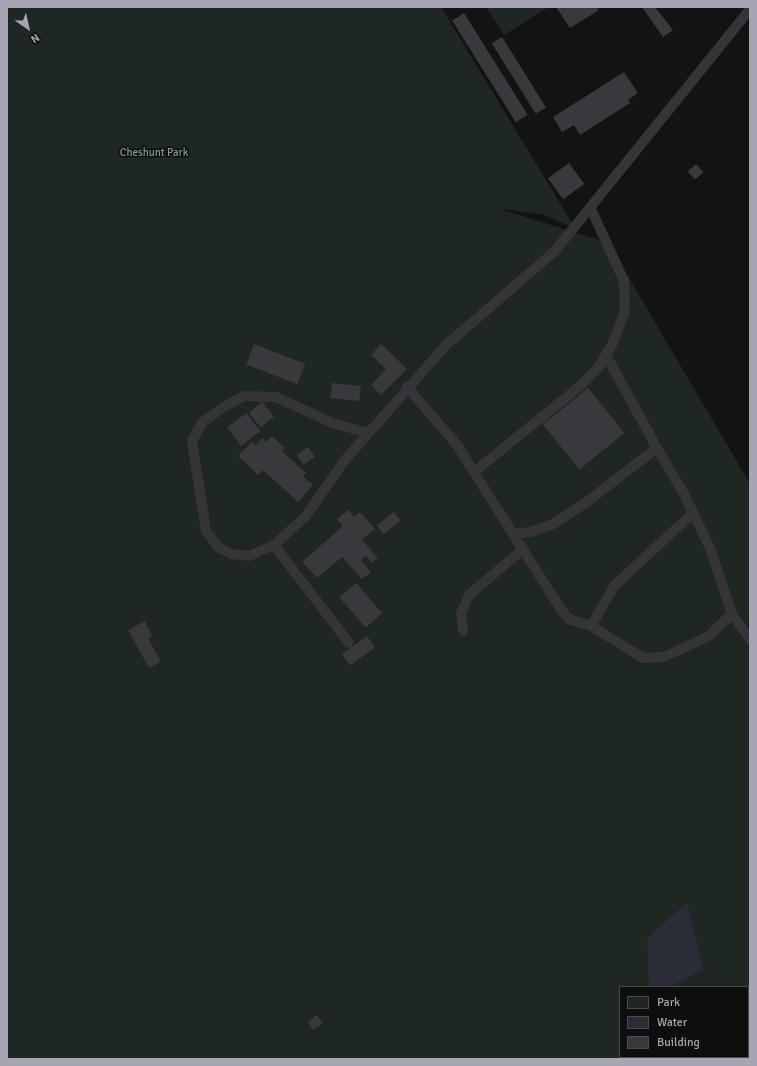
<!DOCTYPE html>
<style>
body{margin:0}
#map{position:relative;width:757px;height:1066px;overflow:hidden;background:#131314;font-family:Signika,sans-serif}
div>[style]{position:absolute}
.green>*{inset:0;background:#1f2723}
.water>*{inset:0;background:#2a2c37}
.building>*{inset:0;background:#39383c;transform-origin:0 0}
.service>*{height:10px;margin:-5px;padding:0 5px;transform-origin:5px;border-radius:5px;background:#353439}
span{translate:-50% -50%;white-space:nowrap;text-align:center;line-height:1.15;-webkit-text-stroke:3px #0e0e0f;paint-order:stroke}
.park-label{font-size:11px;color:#7e9d8c}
.frame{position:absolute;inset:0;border:8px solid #a7a5b4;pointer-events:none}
.legend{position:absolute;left:619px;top:986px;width:130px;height:72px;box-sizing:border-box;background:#0e0e0f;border:1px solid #4b4a51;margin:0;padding:5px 7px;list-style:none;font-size:12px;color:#a7a5b4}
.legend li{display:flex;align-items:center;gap:8px;height:20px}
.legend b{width:20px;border:1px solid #4b4a51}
.north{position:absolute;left:8px;top:8px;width:40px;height:40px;-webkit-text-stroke:3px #0e0e0f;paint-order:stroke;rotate:146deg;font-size:11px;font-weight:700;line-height:16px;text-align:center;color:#a7a5b4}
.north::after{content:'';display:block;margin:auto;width:14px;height:18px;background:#a7a5b4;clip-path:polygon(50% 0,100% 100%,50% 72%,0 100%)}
</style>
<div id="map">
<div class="green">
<div style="clip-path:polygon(evenodd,7px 7px,441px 7px,575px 228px,541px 214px,500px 209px,608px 243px,612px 249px,750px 484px,750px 1059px,7px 1059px,7px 7px,620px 987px,748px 987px,748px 1057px,620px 1057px,620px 987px)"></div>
<div style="clip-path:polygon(486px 7px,549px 7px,504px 35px)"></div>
</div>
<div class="water">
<div style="clip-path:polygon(687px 902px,704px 969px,669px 987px,649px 987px,647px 939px)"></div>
</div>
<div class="building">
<div style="clip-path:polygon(556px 7px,596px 7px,599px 10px,570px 28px)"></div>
<div style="clip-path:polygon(642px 7px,655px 7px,673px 30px,663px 37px)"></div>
<div style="left:464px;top:13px;width:120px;height:14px;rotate:58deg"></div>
<div style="left:502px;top:37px;width:83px;height:12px;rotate:58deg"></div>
<div style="clip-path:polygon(624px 72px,638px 93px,628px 100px,630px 103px,580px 135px,574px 125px,562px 132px,553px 117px)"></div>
<div style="left:569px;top:163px;width:26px;height:26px;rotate:54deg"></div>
<div style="left:696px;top:164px;width:11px;height:11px;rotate:49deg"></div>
<div style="left:254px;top:344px;width:55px;height:22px;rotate:21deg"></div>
<div style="clip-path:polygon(381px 344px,407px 369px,381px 395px,371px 385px,386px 369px,371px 355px)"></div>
<div style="left:332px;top:383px;width:29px;height:15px;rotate:6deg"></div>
<div style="left:588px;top:388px;width:58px;height:58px;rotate:51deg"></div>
<div style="left:262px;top:402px;width:19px;height:17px;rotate:51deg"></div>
<div style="left:246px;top:413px;width:23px;height:24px;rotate:52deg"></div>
<div style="clip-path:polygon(272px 436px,285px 448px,282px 451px,306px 473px,303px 476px,313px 485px,298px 502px,263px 470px,258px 475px,238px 456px,252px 442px,256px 445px,262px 438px,266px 442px)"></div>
<div style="left:308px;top:447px;width:12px;height:14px;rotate:55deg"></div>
<div style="clip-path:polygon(348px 510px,354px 517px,360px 512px,375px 529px,362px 540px,378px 558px,372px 563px,366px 556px,361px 560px,371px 572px,362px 579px,342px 557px,317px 578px,302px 562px,343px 526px,337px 519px)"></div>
<div style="left:394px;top:512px;width:11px;height:22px;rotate:52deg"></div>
<div style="left:356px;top:583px;width:40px;height:22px;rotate:49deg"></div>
<div style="clip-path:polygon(145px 621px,152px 636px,148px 638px,161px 662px,149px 668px,128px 630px)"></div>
<div style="left:367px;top:636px;width:14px;height:31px;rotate:54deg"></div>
<div style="left:317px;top:1015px;width:10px;height:12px;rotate:53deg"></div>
</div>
<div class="service">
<div style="left:606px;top:355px;width:106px;rotate:61.3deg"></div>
<div style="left:407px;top:387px;width:77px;rotate:49.2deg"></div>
<div style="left:457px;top:445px;width:105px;rotate:57.8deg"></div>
<div style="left:513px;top:534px;width:17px;rotate:-7deg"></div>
<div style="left:530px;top:532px;width:24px;rotate:-19deg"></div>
<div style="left:553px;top:524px;width:37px;rotate:-33deg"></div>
<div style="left:584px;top:504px;width:92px;rotate:-37.5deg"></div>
<div style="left:657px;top:448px;width:53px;rotate:59.6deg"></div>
<div style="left:684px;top:494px;width:60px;rotate:64.3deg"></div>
<div style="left:710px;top:548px;width:70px;rotate:71.6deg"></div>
<div style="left:732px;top:614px;width:34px;rotate:137deg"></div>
<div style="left:707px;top:637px;width:47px;rotate:155.1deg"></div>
<div style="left:664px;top:657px;width:21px;rotate:177deg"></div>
<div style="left:643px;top:658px;width:61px;rotate:-148.4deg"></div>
<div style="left:591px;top:626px;width:48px;rotate:-59.7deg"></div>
<div style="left:615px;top:585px;width:106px;rotate:-42.7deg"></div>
<div style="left:368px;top:433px;width:40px;rotate:-164deg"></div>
<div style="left:330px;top:422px;width:60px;rotate:-155.2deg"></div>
<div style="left:276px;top:397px;width:32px;rotate:-178deg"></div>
<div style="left:244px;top:396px;width:21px;rotate:152deg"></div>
<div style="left:225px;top:406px;width:29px;rotate:144deg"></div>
<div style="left:202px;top:423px;width:21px;rotate:119deg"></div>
<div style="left:192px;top:441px;width:91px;rotate:81.2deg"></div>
<div style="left:206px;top:531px;width:20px;rotate:53deg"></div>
<div style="left:218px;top:547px;width:15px;rotate:28deg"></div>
<div style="left:231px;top:554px;width:18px;rotate:6deg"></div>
<div style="left:249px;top:556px;width:27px;rotate:-24deg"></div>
<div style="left:274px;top:545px;width:42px;rotate:-42.1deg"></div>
<div style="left:305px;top:517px;width:70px;rotate:-54.9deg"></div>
<div style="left:345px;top:460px;width:152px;rotate:-48.7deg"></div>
<div style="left:445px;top:346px;width:145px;rotate:-40.8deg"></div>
<div style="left:555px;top:251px;width:311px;rotate:-51.1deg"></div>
<div style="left:474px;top:472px;width:135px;rotate:-39deg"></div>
<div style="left:579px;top:387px;width:27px;rotate:-45deg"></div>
<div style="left:598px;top:368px;width:27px;rotate:-59deg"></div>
<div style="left:612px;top:345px;width:36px;rotate:-69deg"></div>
<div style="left:625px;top:311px;width:30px;rotate:-92deg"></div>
<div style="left:624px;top:281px;width:79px;rotate:-114.6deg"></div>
<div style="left:513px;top:534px;width:91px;rotate:57.5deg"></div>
<div style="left:562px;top:611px;width:11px;rotate:49deg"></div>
<div style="left:569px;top:619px;width:23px;rotate:18deg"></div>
<div style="left:274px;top:545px;width:123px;rotate:52.6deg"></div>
<div style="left:732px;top:614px;width:32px;rotate:55deg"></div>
<div style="left:463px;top:631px;width:18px;rotate:-96deg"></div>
<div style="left:461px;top:613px;width:20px;rotate:-66deg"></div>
<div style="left:469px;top:595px;width:71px;rotate:-40.4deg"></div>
</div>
<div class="park-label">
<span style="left:154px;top:153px">Cheshunt Park</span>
</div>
<div class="frame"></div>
<ul class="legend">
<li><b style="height:11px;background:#1f2723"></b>Park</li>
<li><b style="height:11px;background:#2a2c37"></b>Water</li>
<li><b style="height:11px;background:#39383c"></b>Building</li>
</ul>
<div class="north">N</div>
</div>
